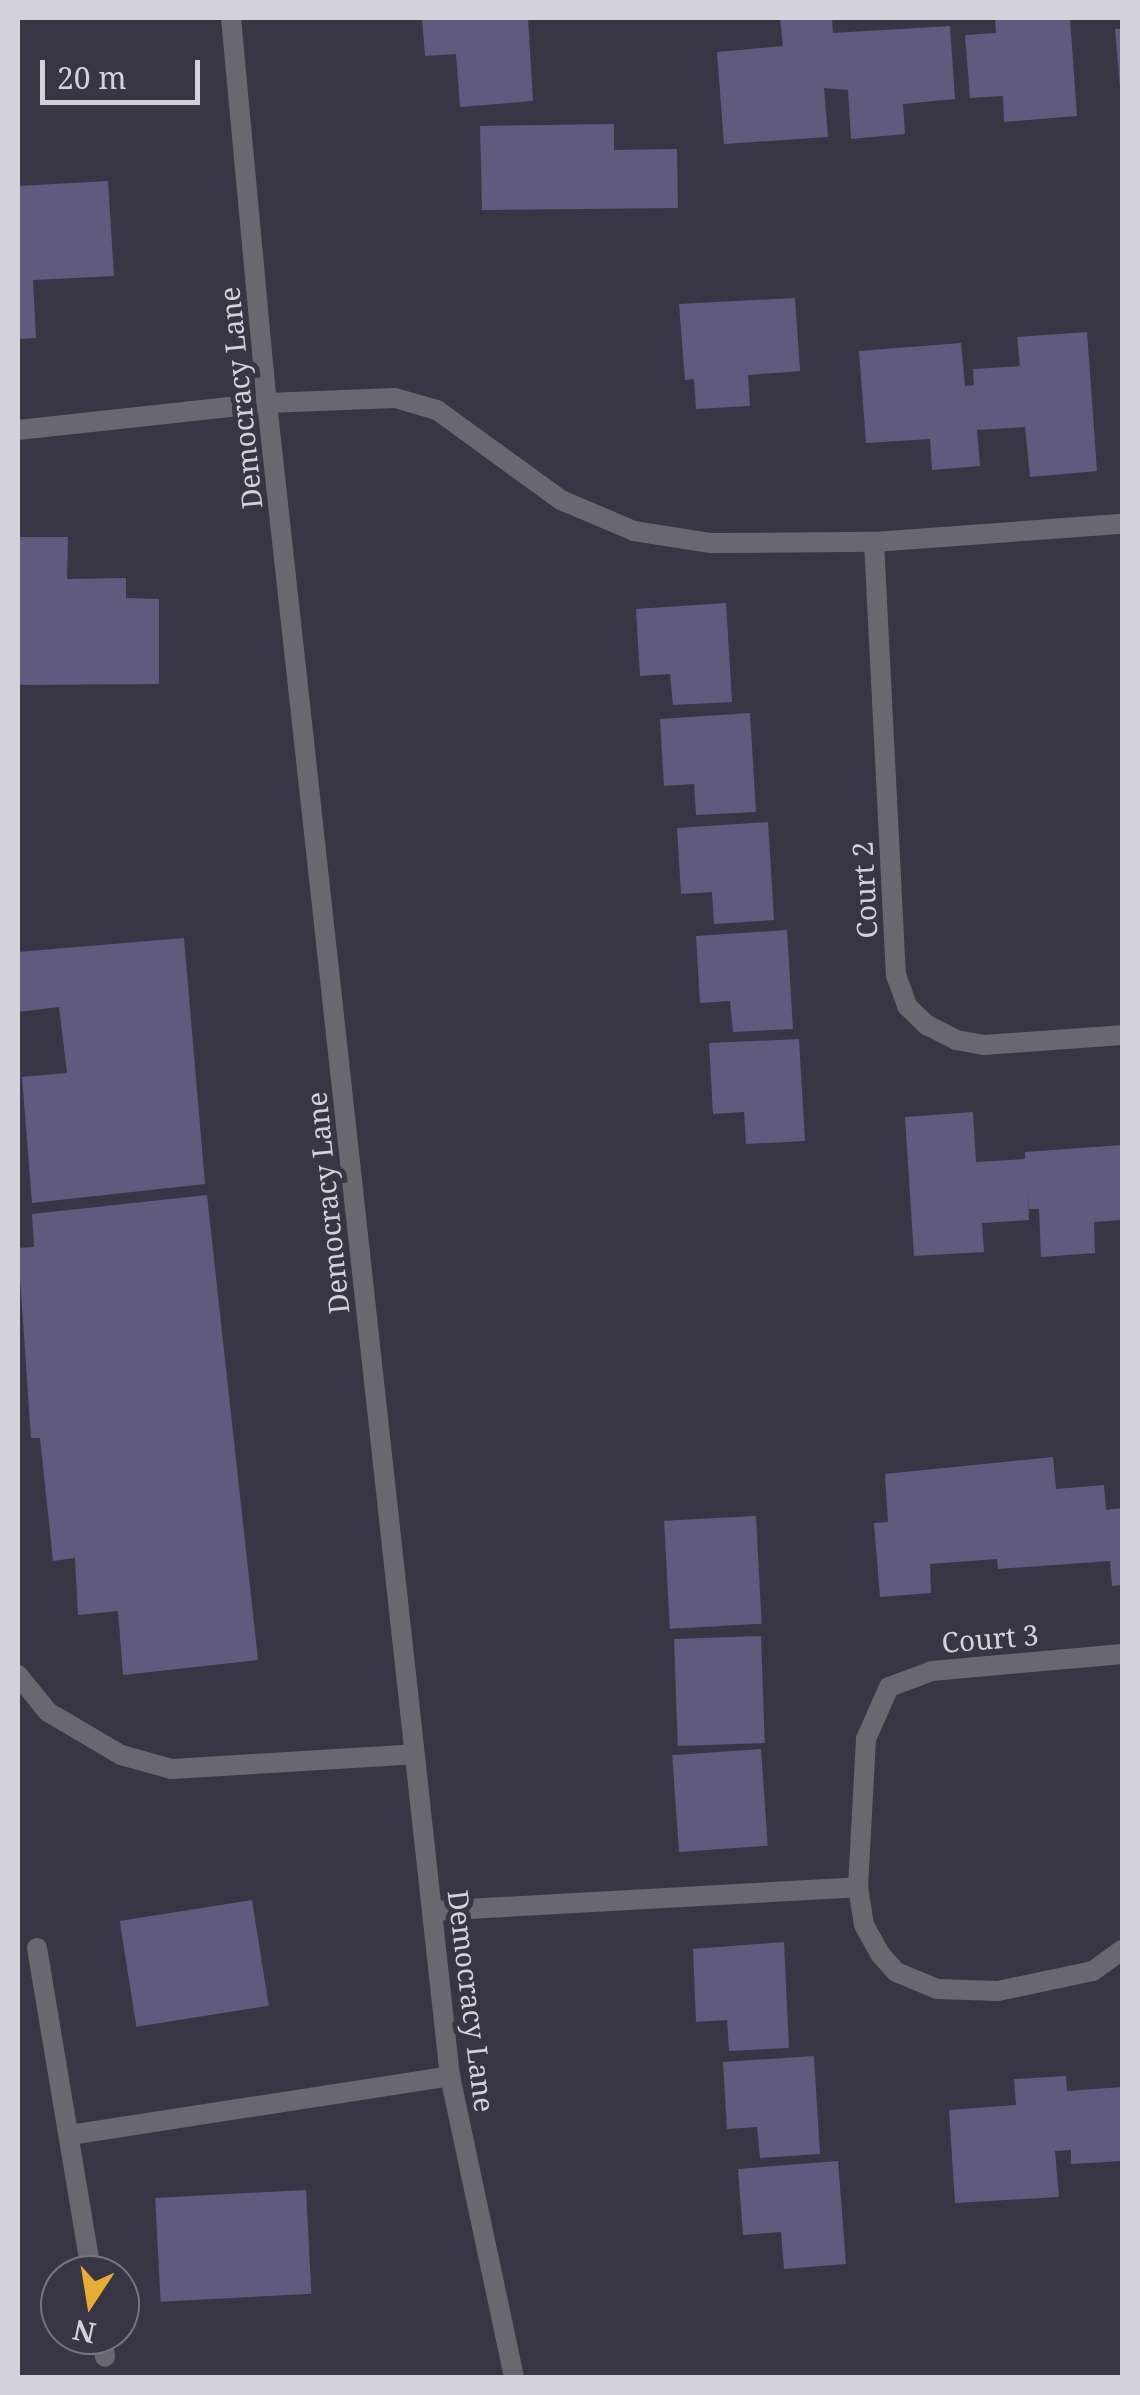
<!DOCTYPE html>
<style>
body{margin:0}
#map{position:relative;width:1140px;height:2395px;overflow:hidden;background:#383644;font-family:"Noto Serif",serif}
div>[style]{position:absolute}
.building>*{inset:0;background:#605a7e;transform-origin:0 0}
.service>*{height:20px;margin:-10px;padding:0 10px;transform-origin:10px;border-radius:10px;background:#696870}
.minor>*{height:20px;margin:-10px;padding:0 10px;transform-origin:10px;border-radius:10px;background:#696870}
span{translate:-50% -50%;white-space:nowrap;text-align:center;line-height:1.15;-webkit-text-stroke:10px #383644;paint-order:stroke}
.street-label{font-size:28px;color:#d3d2db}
.frame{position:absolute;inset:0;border:20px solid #d3d2db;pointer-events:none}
.north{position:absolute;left:40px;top:2255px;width:100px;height:100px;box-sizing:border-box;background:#383644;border:2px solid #767480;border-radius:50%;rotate:192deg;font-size:28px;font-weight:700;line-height:40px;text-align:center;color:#d3d2db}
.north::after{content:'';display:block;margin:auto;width:35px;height:45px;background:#e6ad36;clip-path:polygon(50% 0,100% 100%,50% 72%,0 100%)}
.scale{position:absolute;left:40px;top:60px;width:160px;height:45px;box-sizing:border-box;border:5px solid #d3d2db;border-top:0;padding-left:12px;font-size:30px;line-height:35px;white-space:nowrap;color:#d3d2db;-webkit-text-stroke:8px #383644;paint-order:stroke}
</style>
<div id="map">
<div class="building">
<div style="clip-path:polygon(422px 18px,528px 18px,533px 101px,460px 107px,456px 54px,425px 56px)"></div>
<div style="clip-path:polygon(780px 18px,832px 18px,833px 33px,950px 26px,955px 99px,903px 104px,905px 134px,851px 139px,848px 90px,824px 88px,828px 137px,724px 144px,717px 52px,783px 46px)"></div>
<div style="clip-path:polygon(995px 18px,1070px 18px,1077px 116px,1004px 122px,1003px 96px,970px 98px,965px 35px,996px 33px)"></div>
<div style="clip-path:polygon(1115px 29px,1122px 29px,1122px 87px,1120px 87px)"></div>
<div style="clip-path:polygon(614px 124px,614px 150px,677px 149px,678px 208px,482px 210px,480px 126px)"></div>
<div style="clip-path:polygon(108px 181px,114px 276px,33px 280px,36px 338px,18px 339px,18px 186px)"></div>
<div style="clip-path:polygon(795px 298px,800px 371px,748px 375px,750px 406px,696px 409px,694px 379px,685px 380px,679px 304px)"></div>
<div style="clip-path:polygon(1087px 332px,1097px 471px,1030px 477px,1025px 427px,977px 430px,980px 466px,932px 470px,930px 439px,866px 443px,859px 351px,961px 343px,965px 386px,974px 385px,973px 369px,1020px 366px,1017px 337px)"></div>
<div style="clip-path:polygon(18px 537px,68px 537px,67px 579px,126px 578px,126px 598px,159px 599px,159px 684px,18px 685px)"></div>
<div style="clip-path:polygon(726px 603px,732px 702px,673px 705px,670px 674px,640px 676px,636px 609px)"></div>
<div style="clip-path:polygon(750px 713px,756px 812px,696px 815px,694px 784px,664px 786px,660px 719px)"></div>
<div style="clip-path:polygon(768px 822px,774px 920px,714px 924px,712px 892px,681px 894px,677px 828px)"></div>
<div style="clip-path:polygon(787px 930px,793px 1029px,733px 1032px,730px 1001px,700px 1003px,696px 936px)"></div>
<div style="clip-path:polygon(184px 938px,205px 1184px,32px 1203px,22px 1077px,67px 1073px,59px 1007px,18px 1012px,18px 952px)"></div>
<div style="clip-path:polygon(799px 1039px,805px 1141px,746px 1144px,744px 1112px,713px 1114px,709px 1043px)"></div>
<div style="clip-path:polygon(973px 1112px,976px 1162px,1025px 1159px,1025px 1152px,1122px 1145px,1122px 1220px,1094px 1222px,1095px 1253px,1041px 1257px,1039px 1209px,1029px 1209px,1028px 1194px,1029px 1220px,982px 1223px,984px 1252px,914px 1256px,905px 1117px)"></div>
<div style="clip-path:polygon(207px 1195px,258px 1660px,123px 1675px,118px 1611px,78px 1615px,75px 1558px,53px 1561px,40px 1438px,31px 1438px,18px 1248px,34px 1247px,32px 1214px)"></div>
<div style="clip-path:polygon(1053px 1457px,1056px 1489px,1104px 1485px,1106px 1510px,1122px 1508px,1122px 1585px,1112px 1586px,1110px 1561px,998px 1569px,997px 1559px,930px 1564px,931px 1593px,880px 1597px,874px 1523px,888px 1522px,885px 1474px)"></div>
<div style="left:756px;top:1516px;width:108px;height:92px;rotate:87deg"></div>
<div style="left:761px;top:1636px;width:107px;height:87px;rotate:88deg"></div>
<div style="left:761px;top:1749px;width:97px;height:89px;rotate:86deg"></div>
<div style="left:252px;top:1900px;width:107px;height:134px;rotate:81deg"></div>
<div style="clip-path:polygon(784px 1942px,789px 2048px,729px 2051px,727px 2020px,696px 2022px,693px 1949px)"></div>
<div style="clip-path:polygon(814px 2056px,820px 2154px,760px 2158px,757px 2127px,727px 2129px,723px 2062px)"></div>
<div style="clip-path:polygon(1066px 2076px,1067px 2091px,1122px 2087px,1122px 2161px,1071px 2164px,1071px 2150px,1055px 2151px,1059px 2197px,955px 2203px,949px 2110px,1016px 2105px,1014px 2079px)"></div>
<div style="clip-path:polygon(838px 2161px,846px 2264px,784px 2269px,781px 2232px,743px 2235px,738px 2169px)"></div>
<div style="left:306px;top:2190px;width:104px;height:151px;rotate:87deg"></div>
</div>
<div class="service">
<div style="left:267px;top:403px;width:128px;rotate:-2.2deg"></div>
<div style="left:395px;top:398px;width:44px;rotate:15.9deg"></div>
<div style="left:437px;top:410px;width:153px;rotate:36deg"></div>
<div style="left:561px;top:500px;width:79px;rotate:23deg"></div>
<div style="left:634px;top:531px;width:78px;rotate:8.9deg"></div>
<div style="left:711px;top:543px;width:163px;rotate:-0.4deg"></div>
<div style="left:874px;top:542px;width:249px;rotate:-4.2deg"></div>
<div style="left:874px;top:542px;width:434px;rotate:87.1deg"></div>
<div style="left:896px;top:975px;width:33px;rotate:70deg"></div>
<div style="left:907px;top:1006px;width:28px;rotate:44deg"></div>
<div style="left:927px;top:1025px;width:33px;rotate:27deg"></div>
<div style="left:956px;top:1040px;width:28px;rotate:10deg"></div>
<div style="left:984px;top:1045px;width:138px;rotate:-4.1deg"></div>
<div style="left:1122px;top:1654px;width:191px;rotate:174.9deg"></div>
<div style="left:932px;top:1671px;width:46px;rotate:159.6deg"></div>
<div style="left:889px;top:1687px;width:57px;rotate:113.9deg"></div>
<div style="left:866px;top:1739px;width:148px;rotate:93.1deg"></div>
<div style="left:858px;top:1887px;width:38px;rotate:81deg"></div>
<div style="left:864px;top:1925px;width:33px;rotate:61deg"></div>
<div style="left:880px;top:1954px;width:24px;rotate:48deg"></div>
<div style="left:896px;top:1972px;width:44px;rotate:22.5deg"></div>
<div style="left:937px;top:1989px;width:61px;rotate:1.9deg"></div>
<div style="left:998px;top:1991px;width:97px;rotate:-11.9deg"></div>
<div style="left:1093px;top:1971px;width:36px;rotate:-36deg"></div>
<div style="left:432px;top:1911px;width:427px;rotate:-3.2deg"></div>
<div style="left:37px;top:1948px;width:332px;rotate:80.5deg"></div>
<div style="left:70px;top:2135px;width:385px;rotate:-8.8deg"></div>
<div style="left:102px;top:2335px;width:22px;rotate:82deg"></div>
</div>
<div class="minor">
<div style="left:231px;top:18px;width:387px;rotate:84.7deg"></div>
<div style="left:267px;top:403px;width:1683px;rotate:83.76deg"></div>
<div style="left:450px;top:2076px;width:309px;rotate:78deg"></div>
<div style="left:18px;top:430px;width:250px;rotate:-6.2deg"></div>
<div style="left:18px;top:1675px;width:48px;rotate:51deg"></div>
<div style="left:48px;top:1712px;width:85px;rotate:30.5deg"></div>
<div style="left:121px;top:1755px;width:53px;rotate:15.4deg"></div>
<div style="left:172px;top:1769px;width:243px;rotate:-3.5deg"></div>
</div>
<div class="street-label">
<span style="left:240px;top:398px;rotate:-96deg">Democracy Lane</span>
<span style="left:864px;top:890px;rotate:-93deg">Court 2</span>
<span style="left:327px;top:1203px;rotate:-96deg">Democracy Lane</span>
<span style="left:990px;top:1638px;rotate:-5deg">Court 3</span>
<span style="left:472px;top:2001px;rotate:83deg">Democracy Lane</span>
</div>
<div class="frame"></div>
<div class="north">N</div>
<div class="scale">20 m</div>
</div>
